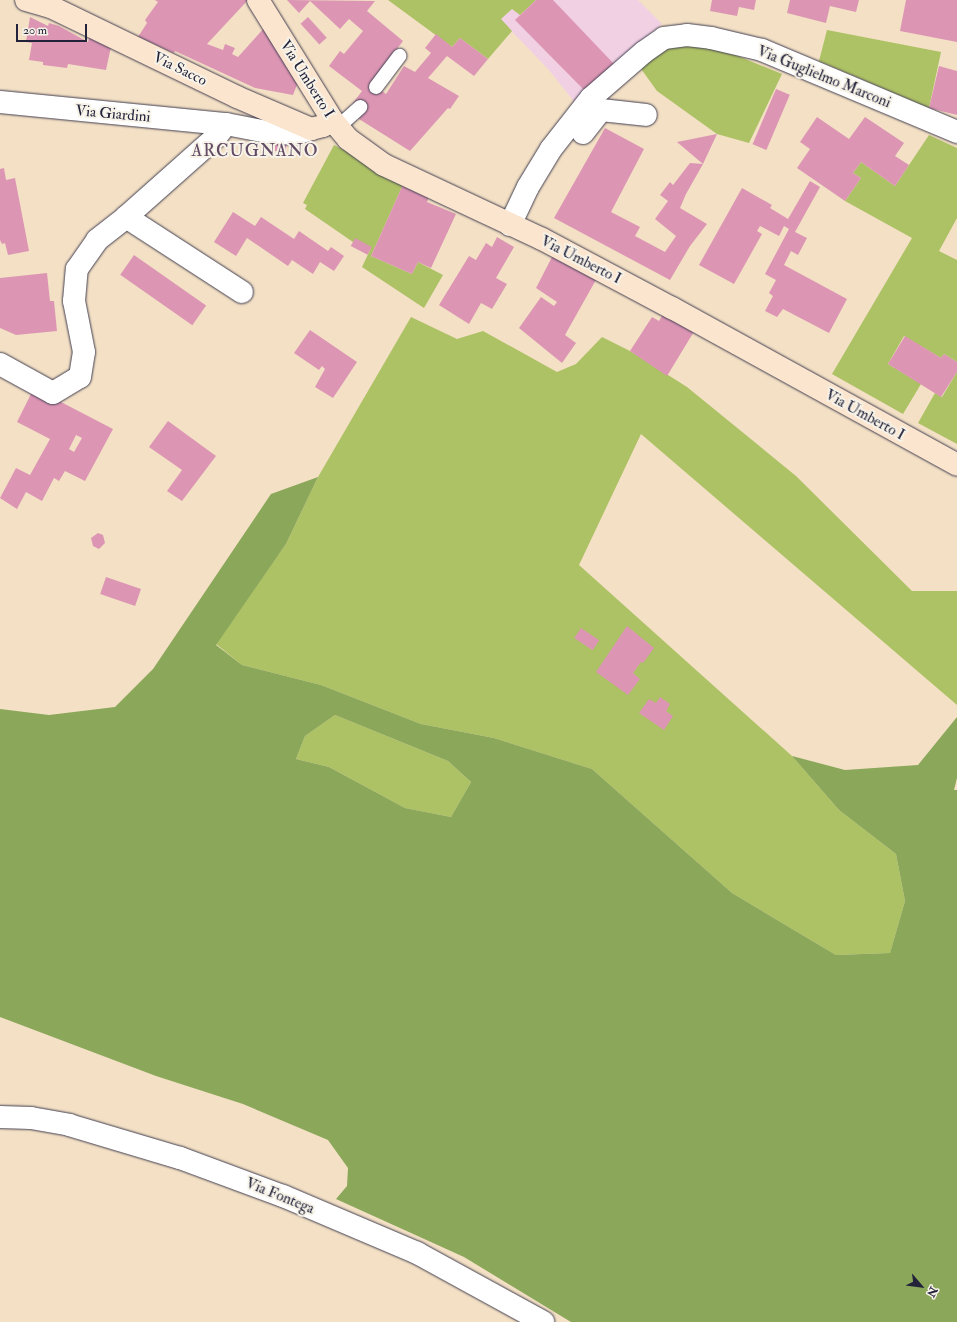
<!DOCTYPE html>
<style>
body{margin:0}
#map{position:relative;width:957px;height:1322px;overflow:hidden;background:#f3e0c5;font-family:"IM FELL Double Pica",serif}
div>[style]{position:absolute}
.built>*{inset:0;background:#f1d0e4}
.green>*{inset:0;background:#adc165}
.forest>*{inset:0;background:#8aa75a}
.building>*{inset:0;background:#dc96b4;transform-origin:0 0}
.roads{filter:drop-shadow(0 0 1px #413e50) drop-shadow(0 0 1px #413e50)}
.lane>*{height:14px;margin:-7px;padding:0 7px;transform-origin:7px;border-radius:7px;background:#fff}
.street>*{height:22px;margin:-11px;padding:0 11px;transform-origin:11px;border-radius:11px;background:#fff}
.secondary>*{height:22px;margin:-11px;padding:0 11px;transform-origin:11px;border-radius:11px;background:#fbe5cf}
span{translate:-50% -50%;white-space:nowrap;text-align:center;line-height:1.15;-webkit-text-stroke:4px #f7f3e8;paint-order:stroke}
.street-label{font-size:15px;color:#22223b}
.quarter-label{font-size:17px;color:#634b65;letter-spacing:1px}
.north{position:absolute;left:901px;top:1266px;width:40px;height:40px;-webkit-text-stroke:3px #f7f3e8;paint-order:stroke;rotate:118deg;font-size:11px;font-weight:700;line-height:16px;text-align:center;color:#22223b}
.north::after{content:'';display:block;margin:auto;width:14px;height:18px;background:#22223b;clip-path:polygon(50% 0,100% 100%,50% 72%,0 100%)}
.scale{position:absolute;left:16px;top:24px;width:71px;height:18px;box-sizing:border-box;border:2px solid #22223b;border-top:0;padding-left:5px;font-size:12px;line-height:14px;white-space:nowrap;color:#22223b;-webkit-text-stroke:3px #f7f3e8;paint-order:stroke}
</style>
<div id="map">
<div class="built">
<div style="clip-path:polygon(536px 0,638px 0,662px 24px,614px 64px,576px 104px,549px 70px,500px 19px,512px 9px,521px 15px)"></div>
</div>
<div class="green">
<div style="clip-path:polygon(388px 0,536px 0,520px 15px,512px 9px,501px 19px,512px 31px,488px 59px,460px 38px,452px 47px)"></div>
<div style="clip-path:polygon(827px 30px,941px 52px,929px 108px,819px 61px)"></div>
<div style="clip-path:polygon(682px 42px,728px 52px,782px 74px,749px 143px,717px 134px,657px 91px,639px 66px,667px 46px)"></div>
<div style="clip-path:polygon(929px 135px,957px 148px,957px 218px,939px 251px,957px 260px,957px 362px,944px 354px,941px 358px,904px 336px,888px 364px,921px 384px,903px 414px,832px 374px,912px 238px,845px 201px,861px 178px,853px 173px,861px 162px,895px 186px)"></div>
<div style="clip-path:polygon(334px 145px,405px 180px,371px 256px,412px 274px,418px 262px,443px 275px,424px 308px,362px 267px,371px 248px,353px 242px,305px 209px,307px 205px,303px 203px)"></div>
<div style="clip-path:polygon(411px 317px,457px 339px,483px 331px,557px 372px,576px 364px,602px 337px,630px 351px,687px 387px,796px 476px,912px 591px,957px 591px,957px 705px,641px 434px,579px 565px,792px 756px,839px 810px,896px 854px,905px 901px,890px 953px,836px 955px,732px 893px,592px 769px,494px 738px,421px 724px,321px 685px,242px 665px,216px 644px,286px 544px,318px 477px)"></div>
<div style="clip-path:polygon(957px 372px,957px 444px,918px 423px,935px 393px,942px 397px)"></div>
<div style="clip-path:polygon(335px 715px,448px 761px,471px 782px,451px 817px,405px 808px,329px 767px,296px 759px,305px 736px)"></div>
</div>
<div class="forest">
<div style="clip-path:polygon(evenodd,318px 477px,286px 544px,216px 645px,242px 665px,321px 685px,421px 724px,494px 738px,592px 769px,732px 893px,836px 955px,890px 953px,905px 901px,896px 854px,839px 810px,792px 756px,845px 770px,918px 765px,957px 717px,957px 778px,954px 790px,957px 790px,957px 1322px,571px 1322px,464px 1257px,336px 1199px,347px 1186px,348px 1168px,328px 1140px,243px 1104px,156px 1076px,0 1017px,0 709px,49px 715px,115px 707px,153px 669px,271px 494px,318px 477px,335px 715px,448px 761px,471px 782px,451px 817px,405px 808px,329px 767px,296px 759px,305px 736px,335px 715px)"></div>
</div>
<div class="building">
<div style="clip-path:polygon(155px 0,248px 0,207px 44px,223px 50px,225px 44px,235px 48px,232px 54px,238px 57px,265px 27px,302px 72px,293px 95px,255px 88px,175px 51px,174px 53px,138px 37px,147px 23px,145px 20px,158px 2px)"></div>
<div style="clip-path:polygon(287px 0,375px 1px,367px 11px,403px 41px,371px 83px,386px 94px,404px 66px,415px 72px,431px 53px,425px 48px,436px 34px,452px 47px,460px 38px,488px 59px,474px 76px,447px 56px,428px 78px,459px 96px,450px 109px,448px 108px,410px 151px,359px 119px,364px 111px,353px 103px,362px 91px,329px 66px,340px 51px,344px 54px,363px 31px,349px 19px,340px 29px,310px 1px,299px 13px)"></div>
<div style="clip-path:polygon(536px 0,553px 0,614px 64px,586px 92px,515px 20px)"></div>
<div style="clip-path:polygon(712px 0,756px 0,754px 10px,739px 7px,737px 16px,710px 11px)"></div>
<div style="clip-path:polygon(790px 0,859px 0,856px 12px,830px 6px,826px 23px,787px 13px)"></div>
<div style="clip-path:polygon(906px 0,957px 0,957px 42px,900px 31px)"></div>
<div style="clip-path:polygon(30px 17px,48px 26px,49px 23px,59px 26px,88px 42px,91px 33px,112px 42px,106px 70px,68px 64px,67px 68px,43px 65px,43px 62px,29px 60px,32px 43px,26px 42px)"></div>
<div style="left:308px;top:17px;width:28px;height:10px;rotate:48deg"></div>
<div style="clip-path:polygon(939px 66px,957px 71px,957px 115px,929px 108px)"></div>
<div style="left:776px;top:89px;width:15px;height:60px;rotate:23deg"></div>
<div style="clip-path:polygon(817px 117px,849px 139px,865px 117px,904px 143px,895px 156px,909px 165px,895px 186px,861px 162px,853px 173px,861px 178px,845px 201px,797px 168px,810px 149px,800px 142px)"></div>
<div style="left:275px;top:128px;width:11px;height:23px"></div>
<div style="clip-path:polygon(605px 128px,644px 149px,611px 212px,640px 227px,635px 236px,665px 252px,676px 236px,655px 219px,668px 201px,660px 195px,670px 182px,673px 185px,690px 163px,703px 164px,677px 142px,717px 134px,703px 164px,686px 194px,680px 208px,707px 224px,690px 246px,670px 280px,554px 218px)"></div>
<div style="clip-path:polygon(4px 168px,6px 180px,15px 178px,29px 251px,8px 255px,5px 243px,2px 244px,0 240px,0 169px)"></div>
<div style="clip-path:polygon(405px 180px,431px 192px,427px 202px,456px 214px,431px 268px,418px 262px,412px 274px,371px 256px)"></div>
<div style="clip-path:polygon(810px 181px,820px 187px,795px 232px,807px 238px,798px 255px,791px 251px,784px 265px,847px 299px,829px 333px,783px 309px,777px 317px,765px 311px,773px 296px,769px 293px,776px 280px,765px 274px,789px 229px,784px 226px,779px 236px,760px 226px,757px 231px,762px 234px,734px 284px,699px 265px,742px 188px,772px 205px,770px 208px,788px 219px)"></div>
<div style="clip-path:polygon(233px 212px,255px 226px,261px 217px,294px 239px,299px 231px,328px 251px,331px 247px,344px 256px,334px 271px,320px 262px,313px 274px,292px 260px,288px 266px,247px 238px,236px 256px,214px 242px)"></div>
<div style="clip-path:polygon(497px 237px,514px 247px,496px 278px,507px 284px,492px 309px,481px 303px,469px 324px,439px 305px,469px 256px,476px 260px,486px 243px,492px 247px)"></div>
<div style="left:355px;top:238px;width:19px;height:9px;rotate:28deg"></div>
<div style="left:134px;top:255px;width:88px;height:24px;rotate:35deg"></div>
<div style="clip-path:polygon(552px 257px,597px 278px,565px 335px,576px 343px,562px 363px,519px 328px,541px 297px,554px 306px,557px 302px,536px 288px)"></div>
<div style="clip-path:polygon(47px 273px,50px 301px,54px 301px,57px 331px,16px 335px,0 328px,0 278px)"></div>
<div style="clip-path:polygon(668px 306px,698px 325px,667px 376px,630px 351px,652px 317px,659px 321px)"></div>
<div style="clip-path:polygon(310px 330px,357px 362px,333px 398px,315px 387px,325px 369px,322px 366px,319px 370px,294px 353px)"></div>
<div style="clip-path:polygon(905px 336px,941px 358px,944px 354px,957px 362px,957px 372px,941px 397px,888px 364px)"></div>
<div style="clip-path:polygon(evenodd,34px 388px,113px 429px,85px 481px,65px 471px,59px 481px,54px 478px,42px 501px,26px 492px,17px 509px,0 498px,16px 468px,30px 475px,50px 439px,17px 422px,34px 388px,76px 435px,82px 438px,74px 452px,69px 449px,76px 435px)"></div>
<div style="clip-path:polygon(168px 421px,216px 456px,182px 501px,167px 491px,182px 470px,149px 447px)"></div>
<div style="clip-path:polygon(98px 533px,103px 535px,105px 543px,99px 549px,93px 546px,91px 538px)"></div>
<div style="left:106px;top:577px;width:37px;height:18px;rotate:19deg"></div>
<div style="clip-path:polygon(627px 626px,654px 648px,643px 663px,641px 662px,633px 673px,640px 679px,628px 695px,596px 672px)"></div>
<div style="left:581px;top:628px;width:22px;height:12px;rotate:34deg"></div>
<div style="clip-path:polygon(660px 697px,670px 704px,666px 711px,673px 716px,664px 730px,639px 713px,649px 699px,656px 703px)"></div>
</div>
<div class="roads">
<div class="lane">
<div style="left:376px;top:87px;width:39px;rotate:-53deg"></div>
<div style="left:338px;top:127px;width:30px;rotate:-42deg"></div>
</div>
<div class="street">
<div style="left:0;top:102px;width:227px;rotate:5.6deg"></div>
<div style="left:583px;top:133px;width:29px;rotate:-52deg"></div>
<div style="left:601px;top:110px;width:45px;rotate:6.3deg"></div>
<div style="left:126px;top:217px;width:138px;rotate:32.9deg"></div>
<div style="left:510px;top:225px;width:42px;rotate:-64.7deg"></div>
<div style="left:528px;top:187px;width:44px;rotate:-58.8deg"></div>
<div style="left:551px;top:149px;width:65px;rotate:-51.9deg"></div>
<div style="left:591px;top:98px;width:70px;rotate:-41deg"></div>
<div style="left:644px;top:52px;width:24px;rotate:-35deg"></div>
<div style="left:664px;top:38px;width:23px;rotate:-7deg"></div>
<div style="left:687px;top:35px;width:24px;rotate:7deg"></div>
<div style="left:711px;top:38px;width:52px;rotate:13.2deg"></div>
<div style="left:762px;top:50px;width:212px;rotate:22.8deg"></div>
<div style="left:0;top:364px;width:60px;rotate:28.7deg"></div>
<div style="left:53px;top:393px;width:31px;rotate:-31deg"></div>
<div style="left:80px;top:377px;width:25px;rotate:-81deg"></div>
<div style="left:84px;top:352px;width:52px;rotate:-101.1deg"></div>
<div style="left:74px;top:301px;width:32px;rotate:-85deg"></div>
<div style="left:77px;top:269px;width:35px;rotate:-55deg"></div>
<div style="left:97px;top:240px;width:37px;rotate:-38deg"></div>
<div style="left:126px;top:217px;width:120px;rotate:-41.6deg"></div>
<div style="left:216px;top:137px;width:16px;rotate:-52deg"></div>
<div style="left:226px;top:124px;width:42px;rotate:11deg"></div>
<div style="left:267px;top:132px;width:28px;rotate:4deg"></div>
<div style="left:295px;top:134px;width:17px;rotate:-17deg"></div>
<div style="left:0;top:1117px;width:31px;rotate:2deg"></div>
<div style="left:31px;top:1118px;width:39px;rotate:10deg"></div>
<div style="left:69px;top:1125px;width:116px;rotate:16.6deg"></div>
<div style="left:180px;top:1158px;width:110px;rotate:20.3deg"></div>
<div style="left:283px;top:1196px;width:146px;rotate:23deg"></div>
<div style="left:417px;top:1253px;width:144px;rotate:28.7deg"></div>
</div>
<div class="secondary">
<div style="left:26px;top:0;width:26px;rotate:16deg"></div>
<div style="left:51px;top:7px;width:207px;rotate:25.8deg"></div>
<div style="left:237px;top:97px;width:81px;rotate:23.4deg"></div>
<div style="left:311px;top:129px;width:12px;rotate:-14deg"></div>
<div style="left:323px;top:126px;width:11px;rotate:-27deg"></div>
<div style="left:258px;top:0;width:142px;rotate:58.2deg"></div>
<div style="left:333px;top:121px;width:23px;rotate:50deg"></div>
<div style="left:348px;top:139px;width:44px;rotate:35.8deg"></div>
<div style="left:384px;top:165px;width:174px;rotate:25.1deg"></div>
<div style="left:542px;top:239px;width:147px;rotate:28deg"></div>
<div style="left:672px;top:308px;width:325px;rotate:28.8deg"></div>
</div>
</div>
<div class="street-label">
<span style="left:180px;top:69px;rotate:26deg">Via Sacco</span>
<span style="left:824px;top:77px;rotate:22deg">Via Guglielmo Marconi</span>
<span style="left:307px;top:79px;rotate:58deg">Via Umberto I</span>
<span style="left:113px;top:114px;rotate:5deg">Via Giardini</span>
<span style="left:581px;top:260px;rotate:27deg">Via Umberto I</span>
<span style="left:865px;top:415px;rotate:29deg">Via Umberto I</span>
<span style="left:280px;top:1196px;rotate:22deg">Via Fontega</span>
</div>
<div class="quarter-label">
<span style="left:255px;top:151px">ARCUGNANO</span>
</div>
<div class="north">N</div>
<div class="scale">20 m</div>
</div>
